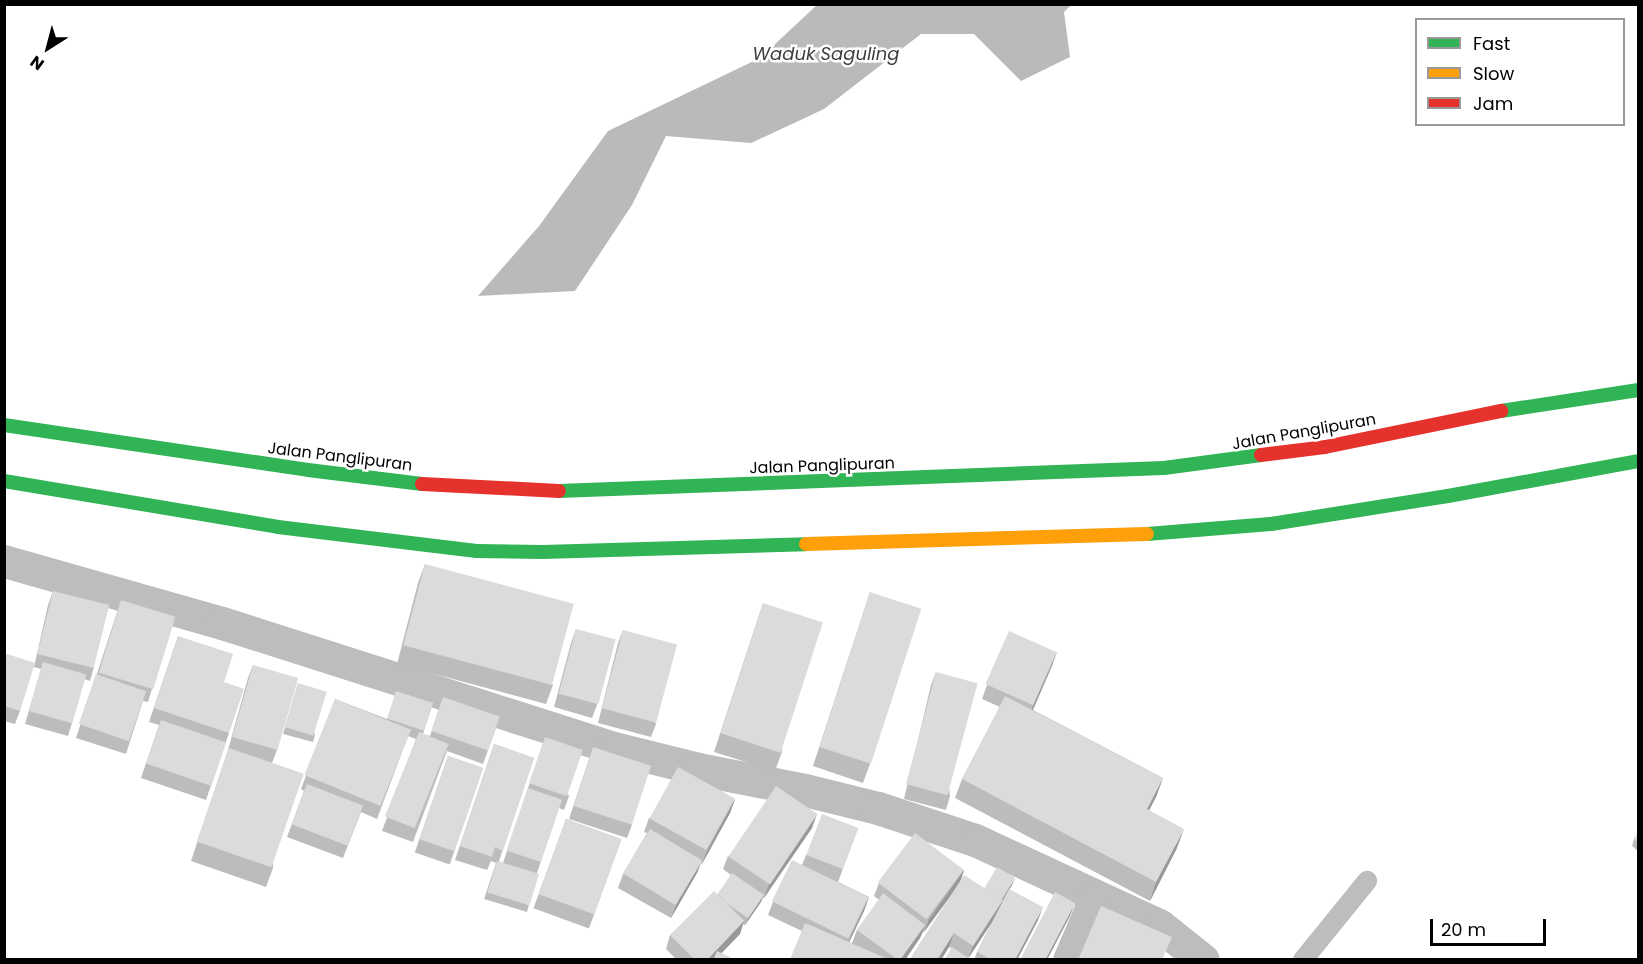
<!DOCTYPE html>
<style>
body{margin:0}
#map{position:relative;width:1643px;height:964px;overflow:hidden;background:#fff;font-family:Poppins,sans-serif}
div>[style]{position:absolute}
.water>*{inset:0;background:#bababa}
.lane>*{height:20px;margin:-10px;padding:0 10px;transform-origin:10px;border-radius:10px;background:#bdbdbd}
.street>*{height:33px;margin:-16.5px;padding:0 16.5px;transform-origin:16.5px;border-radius:16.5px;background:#bdbdbd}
.fast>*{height:14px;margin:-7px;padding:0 7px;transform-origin:7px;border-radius:7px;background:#30b455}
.slow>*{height:14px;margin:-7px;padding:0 7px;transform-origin:7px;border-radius:7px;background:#ff9f0a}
.jam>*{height:14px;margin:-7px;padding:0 7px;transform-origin:7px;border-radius:7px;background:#e5322d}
.wall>*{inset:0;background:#bcbcbc;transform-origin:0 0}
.shaded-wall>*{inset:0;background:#999}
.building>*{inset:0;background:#dbdbdb;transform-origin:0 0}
span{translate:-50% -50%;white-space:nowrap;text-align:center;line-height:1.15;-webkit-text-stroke:5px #fff;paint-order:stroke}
.street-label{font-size:16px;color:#000}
.water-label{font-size:18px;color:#3d3d3d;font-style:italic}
.frame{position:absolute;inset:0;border:6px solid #000;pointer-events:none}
.legend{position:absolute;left:1415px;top:18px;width:210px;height:108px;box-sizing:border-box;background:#fff;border:2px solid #999;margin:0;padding:8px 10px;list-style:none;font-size:18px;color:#000}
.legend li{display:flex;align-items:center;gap:12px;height:30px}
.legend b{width:30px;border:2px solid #999}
.north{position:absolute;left:18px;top:18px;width:60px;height:60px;-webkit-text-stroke:4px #fff;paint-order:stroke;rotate:216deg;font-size:16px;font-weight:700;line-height:24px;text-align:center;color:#000}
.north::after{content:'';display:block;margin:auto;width:21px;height:27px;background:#000;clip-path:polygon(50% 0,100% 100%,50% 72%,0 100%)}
.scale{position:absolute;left:1430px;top:919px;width:116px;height:27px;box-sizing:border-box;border:3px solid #000;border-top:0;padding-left:8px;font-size:18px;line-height:21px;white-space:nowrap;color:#000;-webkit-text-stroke:4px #fff;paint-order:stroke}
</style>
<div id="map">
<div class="water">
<div style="clip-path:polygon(818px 4px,1071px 5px,1064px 12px,1070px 57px,1021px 81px,974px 34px,921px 34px,824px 109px,751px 143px,666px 136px,632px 205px,575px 291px,478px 296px,539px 226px,608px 131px,760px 58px)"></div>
</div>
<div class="lane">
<div style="left:1303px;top:960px;width:102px;rotate:-51deg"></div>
</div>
<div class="street">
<div style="left:4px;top:561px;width:227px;rotate:15.9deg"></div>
<div style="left:222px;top:623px;width:411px;rotate:17.7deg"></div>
<div style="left:614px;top:748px;width:87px;rotate:14deg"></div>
<div style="left:698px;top:769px;width:109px;rotate:11.1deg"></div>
<div style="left:805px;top:790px;width:75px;rotate:13.9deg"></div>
<div style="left:878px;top:808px;width:102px;rotate:18.3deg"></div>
<div style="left:975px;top:840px;width:203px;rotate:24.8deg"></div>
<div style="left:1159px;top:925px;width:56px;rotate:38.5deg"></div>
<div style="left:1069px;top:960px;width:69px;rotate:-66.8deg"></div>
</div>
<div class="fast">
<div style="left:1501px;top:411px;width:139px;rotate:-8.7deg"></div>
<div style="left:4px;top:425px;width:307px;rotate:8.4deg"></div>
<div style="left:308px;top:470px;width:115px;rotate:7deg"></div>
<div style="left:4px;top:481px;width:278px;rotate:9.5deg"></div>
<div style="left:278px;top:527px;width:200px;rotate:6.9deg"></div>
<div style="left:477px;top:551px;width:66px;rotate:0.9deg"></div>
<div style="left:543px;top:552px;width:263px;rotate:-1.7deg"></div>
<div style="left:559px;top:491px;width:605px;rotate:-2.18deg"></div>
<div style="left:1164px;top:468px;width:98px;rotate:-7.6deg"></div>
<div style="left:1147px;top:534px;width:124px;rotate:-4.6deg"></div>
<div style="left:1271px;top:524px;width:179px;rotate:-9deg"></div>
<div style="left:1448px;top:496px;width:193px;rotate:-10.4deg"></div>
</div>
<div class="slow">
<div style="left:806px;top:544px;width:341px;rotate:-1.7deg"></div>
</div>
<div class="jam">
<div style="left:1261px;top:455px;width:64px;rotate:-7.1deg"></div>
<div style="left:1325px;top:447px;width:180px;rotate:-11.6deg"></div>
<div style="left:422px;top:484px;width:137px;rotate:2.9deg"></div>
</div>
<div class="wall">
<div style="clip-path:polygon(425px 564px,553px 685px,546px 704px,397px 664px,418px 583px)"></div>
<div style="clip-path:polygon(53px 591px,94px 667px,90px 681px,84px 679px,72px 723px,68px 736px,25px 724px,41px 669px,34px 667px,48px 605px)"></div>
<div style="clip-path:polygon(870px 592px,870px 764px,863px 783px,813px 766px)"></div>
<div style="clip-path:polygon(121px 600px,152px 689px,148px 702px,143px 701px,126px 754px,76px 738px)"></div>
<div style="clip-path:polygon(763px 603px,782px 752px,775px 771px,714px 752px)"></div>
<div style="clip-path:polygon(576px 629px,597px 705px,592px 718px,554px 707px,571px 643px)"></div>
<div style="clip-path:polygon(623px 630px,656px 724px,651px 737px,598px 723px,618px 643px)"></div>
<div style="clip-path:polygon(178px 636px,224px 682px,229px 733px,206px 800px,141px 778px,159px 725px,149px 722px)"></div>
<div style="clip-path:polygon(1057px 652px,1033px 710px,1163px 778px,1156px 797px,1149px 810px,1177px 848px,1150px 901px,955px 798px,962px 779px,1000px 707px,982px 699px,987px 685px)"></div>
<div style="clip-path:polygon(4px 653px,20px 711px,15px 724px,4px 721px)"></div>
<div style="clip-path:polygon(253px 665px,277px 750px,272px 763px,273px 868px,266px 887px,191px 861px,228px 750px,248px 678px)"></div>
<div style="clip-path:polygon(936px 672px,950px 796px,946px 810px,904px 799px,931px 685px)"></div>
<div style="clip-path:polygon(298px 683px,315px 735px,313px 742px,283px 734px)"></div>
<div style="clip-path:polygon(443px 697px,500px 717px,483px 764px,447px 751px,413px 842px,382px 831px,416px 739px,408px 736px,377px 819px,361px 812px,343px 858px,287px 837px,304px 791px,301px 789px,335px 699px,387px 719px,433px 703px,423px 734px,430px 736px)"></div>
<div style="clip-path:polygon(545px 737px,569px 796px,564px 810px,559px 808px,537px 873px,527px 912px,484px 899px,496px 863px,491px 861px,487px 870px,455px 860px,494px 744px,534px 758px,499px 861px,503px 863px)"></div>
<div style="clip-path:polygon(593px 747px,632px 825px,627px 838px,569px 819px)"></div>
<div style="left:448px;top:756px;width:37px;height:102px;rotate:19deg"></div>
<div style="clip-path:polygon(735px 799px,730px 813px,702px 864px,701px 863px,697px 873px,671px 918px,618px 888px,623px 874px,647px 833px,644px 832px,649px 818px)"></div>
<div style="left:566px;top:819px;width:59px;height:95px;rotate:20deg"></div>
<div style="clip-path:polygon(812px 828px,764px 898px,763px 897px,761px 902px,745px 925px,743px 924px,740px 934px,721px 953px,735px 960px,677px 960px,666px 949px,670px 935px,718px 894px,731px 875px,723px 869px,728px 856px)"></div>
<div style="clip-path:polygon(858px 828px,838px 882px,869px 897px,864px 911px,849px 942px,852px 943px,857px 930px,879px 900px,874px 896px,879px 883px,964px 870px,960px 882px,984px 888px,1012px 885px,1009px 890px,1038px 920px,1017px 960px,974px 960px,977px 952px,992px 922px,968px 958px,949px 947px,941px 960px,910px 960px,957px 887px,924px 932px,923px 932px,920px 938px,905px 960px,790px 960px,802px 931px,768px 915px,773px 902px,802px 865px,806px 855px)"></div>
<div style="clip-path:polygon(1638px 833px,1638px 851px,1632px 846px,1634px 839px)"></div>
</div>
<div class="shaded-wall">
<div style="clip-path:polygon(1057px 652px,1052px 666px,1029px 719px,1033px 706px)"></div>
<div style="clip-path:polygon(1163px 778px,1156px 797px,1140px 828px,1147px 809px)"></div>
<div style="clip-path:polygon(735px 799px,730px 813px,702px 864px,707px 851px)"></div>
<div style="clip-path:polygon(817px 814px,812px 828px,764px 898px,769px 884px)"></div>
<div style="clip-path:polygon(1184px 829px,1177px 848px,1150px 901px,1156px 882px)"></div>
<div style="clip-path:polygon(702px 860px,697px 873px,671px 918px,676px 905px)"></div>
<div style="clip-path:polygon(964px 870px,960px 883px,924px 932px,929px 919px)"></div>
<div style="clip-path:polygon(1015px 878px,1012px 885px,1003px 900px,998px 913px,968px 959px,973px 946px)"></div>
<div style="clip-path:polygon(764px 895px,761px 902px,745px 925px,748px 918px)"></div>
<div style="clip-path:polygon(869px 897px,864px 911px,845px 951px,850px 938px)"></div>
<div style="clip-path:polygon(1075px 903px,1070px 916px,1047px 960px,1045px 960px)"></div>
<div style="clip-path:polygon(1043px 907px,1038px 920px,1017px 960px,1015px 960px)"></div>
<div style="clip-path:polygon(744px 921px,740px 934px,715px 960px,707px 960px)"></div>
<div style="clip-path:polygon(925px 925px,920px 938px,905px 960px,900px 960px)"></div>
<div style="clip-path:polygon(954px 933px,949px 947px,941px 960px,937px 960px)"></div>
</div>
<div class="building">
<div style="left:425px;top:564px;width:154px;height:84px;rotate:15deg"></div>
<div style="left:53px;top:591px;width:58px;height:65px;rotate:14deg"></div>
<div style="left:870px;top:592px;width:54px;height:163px;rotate:18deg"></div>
<div style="left:121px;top:600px;width:57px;height:76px;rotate:17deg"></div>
<div style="left:763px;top:603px;width:63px;height:137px;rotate:18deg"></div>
<div style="left:576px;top:629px;width:41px;height:67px;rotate:15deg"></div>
<div style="left:623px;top:630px;width:56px;height:81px;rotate:15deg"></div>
<div style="left:1009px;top:631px;width:52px;height:58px;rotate:24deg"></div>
<div style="clip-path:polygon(178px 636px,233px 654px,224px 682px,244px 689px,229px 733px,154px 708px)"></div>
<div style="clip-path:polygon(4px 653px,35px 663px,20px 711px,4px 706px)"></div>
<div style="left:43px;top:662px;width:45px;height:51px;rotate:16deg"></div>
<div style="left:253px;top:665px;width:47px;height:75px;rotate:16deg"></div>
<div style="left:936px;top:672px;width:43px;height:116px;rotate:15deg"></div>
<div style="left:96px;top:674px;width:53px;height:53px;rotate:19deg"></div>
<div style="left:298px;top:683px;width:30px;height:46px;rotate:17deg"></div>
<div style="left:396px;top:691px;width:39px;height:29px;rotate:18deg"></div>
<div style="clip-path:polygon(1005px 696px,1163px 778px,1147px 809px,1184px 829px,1156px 882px,962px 779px)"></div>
<div style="left:443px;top:697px;width:60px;height:36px;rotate:19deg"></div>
<div style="left:335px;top:699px;width:82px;height:82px;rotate:22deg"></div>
<div style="left:161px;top:720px;width:69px;height:46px;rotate:19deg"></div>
<div style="left:419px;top:732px;width:32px;height:91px;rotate:22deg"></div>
<div style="left:545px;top:737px;width:40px;height:49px;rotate:19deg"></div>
<div style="clip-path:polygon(494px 744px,534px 758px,503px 851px,495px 847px,492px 857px,460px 846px)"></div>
<div style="left:593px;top:747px;width:61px;height:62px;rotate:18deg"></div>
<div style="left:229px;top:748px;width:79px;height:99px;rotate:19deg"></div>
<div style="left:448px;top:756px;width:37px;height:88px;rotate:19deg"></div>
<div style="left:678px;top:767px;width:65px;height:59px;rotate:29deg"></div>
<div style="left:307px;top:784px;width:60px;height:43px;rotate:21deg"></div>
<div style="left:776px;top:786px;width:50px;height:85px;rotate:34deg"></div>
<div style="left:528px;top:788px;width:36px;height:66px;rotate:19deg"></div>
<div style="left:822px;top:814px;width:39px;height:44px;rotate:21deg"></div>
<div style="left:566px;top:819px;width:59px;height:80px;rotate:20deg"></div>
<div style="left:650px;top:829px;width:61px;height:52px;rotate:31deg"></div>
<div style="left:915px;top:833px;width:61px;height:62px;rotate:37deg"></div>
<div style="clip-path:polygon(1638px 833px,1638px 842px,1634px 839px)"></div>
<div style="left:792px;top:860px;width:85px;height:46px;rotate:26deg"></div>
<div style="left:497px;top:861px;width:44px;height:33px;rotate:17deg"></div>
<div style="left:997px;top:867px;width:21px;height:25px;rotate:31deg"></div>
<div style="clip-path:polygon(732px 873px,764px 895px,748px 918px,726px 903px,718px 894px)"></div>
<div style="clip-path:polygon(964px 875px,1003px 900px,973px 946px,954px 933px,937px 960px,915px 960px,911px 957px)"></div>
<div style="clip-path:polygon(1009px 889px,1043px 907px,1015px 960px,992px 960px,977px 952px)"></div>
<div style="clip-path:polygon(714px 891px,744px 921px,707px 960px,695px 960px,670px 935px)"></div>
<div style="clip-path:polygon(1055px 892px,1075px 903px,1045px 960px,1020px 960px)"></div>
<div style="clip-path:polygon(883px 893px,925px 925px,900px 960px,898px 960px,857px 930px)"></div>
<div style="clip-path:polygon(1101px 906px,1172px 937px,1162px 960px,1078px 960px)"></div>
<div style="clip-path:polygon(805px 923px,890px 960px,790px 960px)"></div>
<div style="clip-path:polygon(952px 947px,971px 960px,944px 960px)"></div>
<div style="clip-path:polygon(717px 951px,735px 960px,713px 960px)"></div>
</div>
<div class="street-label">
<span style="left:1304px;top:432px;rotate:-10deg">Jalan Panglipuran</span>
<span style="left:340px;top:457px;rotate:7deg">Jalan Panglipuran</span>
<span style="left:822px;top:466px;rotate:-2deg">Jalan Panglipuran</span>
</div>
<div class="water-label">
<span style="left:826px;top:54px">Waduk Saguling</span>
</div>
<div class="frame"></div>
<ul class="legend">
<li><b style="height:8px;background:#30b455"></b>Fast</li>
<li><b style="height:8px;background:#ff9f0a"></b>Slow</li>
<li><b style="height:8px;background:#e5322d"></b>Jam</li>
</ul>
<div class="north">N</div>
<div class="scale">20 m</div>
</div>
